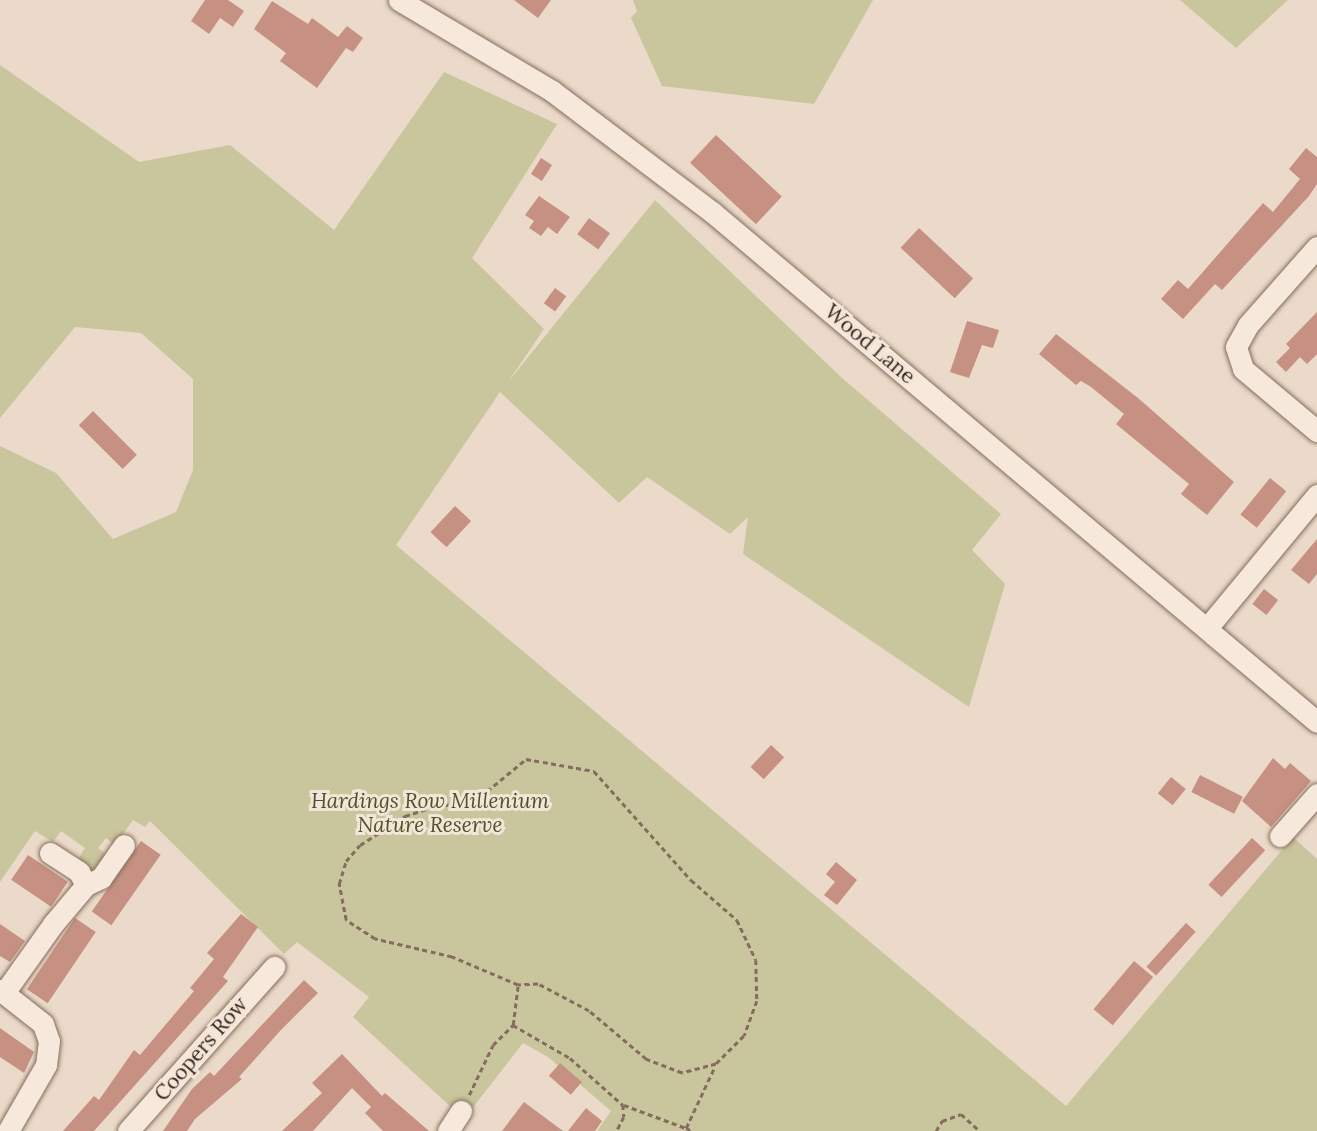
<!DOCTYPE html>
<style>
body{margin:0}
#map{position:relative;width:1317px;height:1131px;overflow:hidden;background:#ebdac9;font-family:Lora,serif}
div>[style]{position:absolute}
.green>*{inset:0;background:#c9c59d}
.building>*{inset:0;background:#c69182;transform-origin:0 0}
.path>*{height:2.5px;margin-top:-1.25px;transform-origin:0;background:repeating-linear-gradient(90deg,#866c5f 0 5px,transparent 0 8.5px)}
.roads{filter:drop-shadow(0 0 2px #866c5f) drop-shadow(0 0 2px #866c5f)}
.minor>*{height:21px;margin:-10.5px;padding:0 10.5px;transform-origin:10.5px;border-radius:10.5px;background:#f6e9db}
span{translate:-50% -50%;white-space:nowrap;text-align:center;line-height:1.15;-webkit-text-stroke:6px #f3e6d8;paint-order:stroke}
.street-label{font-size:21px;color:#382821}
.park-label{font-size:21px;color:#505229;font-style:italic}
</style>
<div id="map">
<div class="green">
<div style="clip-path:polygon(633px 0,873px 0,814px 104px,662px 86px,631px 18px,637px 11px)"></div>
<div style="clip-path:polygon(1180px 0,1288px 0,1236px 48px)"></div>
<div style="clip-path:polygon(0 65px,139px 162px,230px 145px,334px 230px,444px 72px,557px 124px,472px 258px,544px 329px,508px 382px,655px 200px,841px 377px,1001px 514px,972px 550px,1005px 584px,969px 707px,743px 554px,748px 517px,730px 534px,647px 477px,619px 503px,500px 392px,396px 545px,1066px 1106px,1293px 837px,1317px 859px,1317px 1131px,597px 1131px,611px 1111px,548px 1057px,523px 1043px,464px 1119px,353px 1017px,369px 997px,297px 942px,284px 954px,150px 821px,145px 827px,133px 820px,115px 845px,106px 838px,98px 848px,107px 855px,101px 866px,90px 870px,79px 858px,85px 848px,61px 831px,53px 842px,35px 831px,0 882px,0 446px,56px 473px,113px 539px,176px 512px,193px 470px,193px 379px,141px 333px,75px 327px,0 418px)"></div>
</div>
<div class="building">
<div style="clip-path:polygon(205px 0,228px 0,244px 11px,233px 27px,220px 18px,209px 34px,191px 21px)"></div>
<div style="clip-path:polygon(514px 0,551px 0,538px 18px)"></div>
<div style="clip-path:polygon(272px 1px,308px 24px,312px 18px,338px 37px,347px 26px,363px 38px,353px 52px,346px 48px,317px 88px,280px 61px,286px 53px,254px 29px)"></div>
<div style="left:716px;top:135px;width:90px;height:38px;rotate:43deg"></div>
<div style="clip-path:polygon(1306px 148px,1317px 157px,1317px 184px,1309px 196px,1222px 290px,1215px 284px,1183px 319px,1161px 299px,1178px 280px,1188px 289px,1263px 203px,1273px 212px,1300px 179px,1289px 169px)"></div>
<div style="left:541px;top:158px;width:13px;height:19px;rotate:32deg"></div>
<div style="clip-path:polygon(539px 196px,570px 217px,557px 234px,548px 227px,541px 236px,529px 228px,534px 221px,525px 215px)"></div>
<div style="left:589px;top:218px;width:26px;height:20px;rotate:36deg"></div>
<div style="left:919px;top:228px;width:74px;height:27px;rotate:43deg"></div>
<div style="left:555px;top:288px;width:14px;height:19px;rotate:36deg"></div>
<div style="clip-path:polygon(1317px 312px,1317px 354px,1307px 364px,1300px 357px,1286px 372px,1276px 362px,1290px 348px,1286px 344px)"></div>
<div style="clip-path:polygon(967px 321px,999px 330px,993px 348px,982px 345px,969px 378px,950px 372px)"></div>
<div style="clip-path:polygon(1056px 334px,1138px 398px,1234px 482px,1207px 515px,1181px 494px,1189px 484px,1116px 424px,1124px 414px,1091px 387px,1081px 381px,1076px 385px,1039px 354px)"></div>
<div style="left:93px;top:411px;width:62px;height:20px;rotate:45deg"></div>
<div style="left:1270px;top:478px;width:21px;height:47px;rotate:39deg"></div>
<div style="left:455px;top:506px;width:22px;height:36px;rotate:43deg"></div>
<div style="clip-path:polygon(1317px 539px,1317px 574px,1309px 584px,1291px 570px)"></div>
<div style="left:1264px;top:589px;width:18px;height:19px;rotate:38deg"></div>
<div style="left:771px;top:745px;width:18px;height:30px;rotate:43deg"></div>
<div style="clip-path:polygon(1273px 758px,1285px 769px,1290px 763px,1311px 781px,1271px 827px,1242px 801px)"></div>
<div style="left:1200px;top:775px;width:48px;height:19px;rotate:27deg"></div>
<div style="left:1171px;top:777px;width:19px;height:21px;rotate:39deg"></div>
<div style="left:1252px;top:838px;width:18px;height:64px;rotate:43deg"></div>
<div style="left:141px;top:841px;width:24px;height:86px;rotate:35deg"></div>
<div style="left:28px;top:855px;width:48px;height:30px;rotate:34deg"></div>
<div style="clip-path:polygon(836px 862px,857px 880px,837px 905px,824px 895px,835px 882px,826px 874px)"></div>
<div style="clip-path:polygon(241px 914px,258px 927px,223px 977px,228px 981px,94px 1131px,63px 1131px,94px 1096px,99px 1100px,134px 1050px,140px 1055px,194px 991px,190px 988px,214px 959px,207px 953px)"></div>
<div style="left:75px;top:918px;width:25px;height:86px;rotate:34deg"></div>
<div style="left:1186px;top:923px;width:13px;height:59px;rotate:42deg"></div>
<div style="clip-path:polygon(0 924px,25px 941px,10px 962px,0 956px)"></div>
<div style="left:1134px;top:961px;width:25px;height:63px;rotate:40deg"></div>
<div style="clip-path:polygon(304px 980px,318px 993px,280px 1031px,239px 1077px,242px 1079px,195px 1119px,187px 1131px,163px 1131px,192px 1089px,210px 1072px,214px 1076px)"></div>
<div style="clip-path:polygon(0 1028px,34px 1052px,24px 1073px,0 1057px)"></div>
<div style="clip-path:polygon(342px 1054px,382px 1096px,385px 1093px,429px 1131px,383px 1131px,365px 1113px,371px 1107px,352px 1088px,313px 1131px,282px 1131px,322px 1093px,312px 1083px)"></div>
<div style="left:560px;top:1063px;width:29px;height:17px;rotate:41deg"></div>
<div style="clip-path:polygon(524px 1102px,563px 1131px,502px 1131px)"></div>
<div style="clip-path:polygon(586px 1108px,602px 1121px,595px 1131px,568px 1131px)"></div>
</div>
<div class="path">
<div style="left:513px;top:1025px;width:66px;rotate:30.1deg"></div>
<div style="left:570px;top:1058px;width:71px;rotate:41.6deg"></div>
<div style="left:623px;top:1105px;width:12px;rotate:85deg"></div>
<div style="left:624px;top:1117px;width:16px;rotate:117deg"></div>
<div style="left:469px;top:1095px;width:55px;rotate:-64.4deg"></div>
<div style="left:493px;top:1045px;width:28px;rotate:-45deg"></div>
<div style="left:513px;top:1025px;width:40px;rotate:-82.9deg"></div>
<div style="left:518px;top:985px;width:72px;rotate:-157deg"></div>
<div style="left:452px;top:957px;width:79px;rotate:-166.8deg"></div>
<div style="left:375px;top:939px;width:35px;rotate:-147deg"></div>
<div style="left:346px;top:920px;width:37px;rotate:-101deg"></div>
<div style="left:339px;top:884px;width:24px;rotate:-73deg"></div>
<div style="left:346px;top:861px;width:21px;rotate:-49deg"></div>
<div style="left:360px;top:845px;width:54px;rotate:-32.8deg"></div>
<div style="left:405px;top:816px;width:33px;rotate:-18deg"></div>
<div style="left:436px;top:806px;width:38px;rotate:-6deg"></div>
<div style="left:474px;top:802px;width:67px;rotate:-39.6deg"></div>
<div style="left:526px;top:759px;width:69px;rotate:10deg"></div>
<div style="left:594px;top:771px;width:146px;rotate:48.3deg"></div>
<div style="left:691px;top:880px;width:61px;rotate:41deg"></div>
<div style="left:737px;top:920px;width:44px;rotate:64.6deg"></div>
<div style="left:756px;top:960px;width:41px;rotate:88.6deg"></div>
<div style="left:757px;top:1001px;width:37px;rotate:110deg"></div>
<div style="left:744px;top:1036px;width:40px;rotate:135deg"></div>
<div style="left:716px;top:1064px;width:35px;rotate:165deg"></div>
<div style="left:682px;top:1073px;width:39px;rotate:-159deg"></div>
<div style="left:646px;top:1059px;width:75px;rotate:-139.9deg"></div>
<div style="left:589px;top:1011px;width:58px;rotate:-152.1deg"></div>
<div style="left:538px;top:984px;width:20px;rotate:177deg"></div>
<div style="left:624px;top:1105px;width:66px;rotate:20.4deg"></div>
<div style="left:690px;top:1131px;width:5px;rotate:-143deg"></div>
<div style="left:686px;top:1128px;width:68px;rotate:-64.9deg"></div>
<div style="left:936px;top:1131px;width:12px;rotate:-59deg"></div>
<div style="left:942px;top:1121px;width:20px;rotate:-20deg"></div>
<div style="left:961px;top:1114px;width:25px;rotate:42deg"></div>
</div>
<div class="roads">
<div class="minor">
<div style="left:399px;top:0;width:178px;rotate:30.7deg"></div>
<div style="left:552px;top:91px;width:201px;rotate:37.1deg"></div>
<div style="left:712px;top:212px;width:791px;rotate:40.13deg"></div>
<div style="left:1317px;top:247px;width:104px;rotate:131.5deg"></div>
<div style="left:1248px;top:325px;width:25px;rotate:119deg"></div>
<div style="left:1236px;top:347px;width:23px;rotate:72deg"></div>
<div style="left:1243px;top:369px;width:97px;rotate:40deg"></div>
<div style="left:1207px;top:628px;width:173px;rotate:-50.4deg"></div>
<div style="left:1280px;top:836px;width:56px;rotate:-48.6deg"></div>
<div style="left:50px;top:853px;width:35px;rotate:33deg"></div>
<div style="left:79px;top:872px;width:15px;rotate:62deg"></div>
<div style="left:0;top:990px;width:55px;rotate:38.3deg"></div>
<div style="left:43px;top:1024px;width:18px;rotate:71deg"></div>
<div style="left:49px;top:1041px;width:24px;rotate:97deg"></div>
<div style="left:46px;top:1065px;width:76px;rotate:119.9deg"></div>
<div style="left:4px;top:993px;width:85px;rotate:-54.6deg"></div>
<div style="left:53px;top:924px;width:51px;rotate:-49.8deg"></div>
<div style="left:86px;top:885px;width:17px;rotate:-25deg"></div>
<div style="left:101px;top:878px;width:40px;rotate:-55.1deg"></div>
<div style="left:128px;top:1131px;width:220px;rotate:-48.3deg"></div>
<div style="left:448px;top:1131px;width:24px;rotate:-57deg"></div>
</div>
</div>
<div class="street-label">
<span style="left:870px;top:344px;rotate:40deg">Wood Lane</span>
<span style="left:201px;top:1049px;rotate:-49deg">Coopers Row</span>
</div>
<div class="park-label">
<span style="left:430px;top:813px">Hardings Row Millenium<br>Nature Reserve</span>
</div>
</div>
